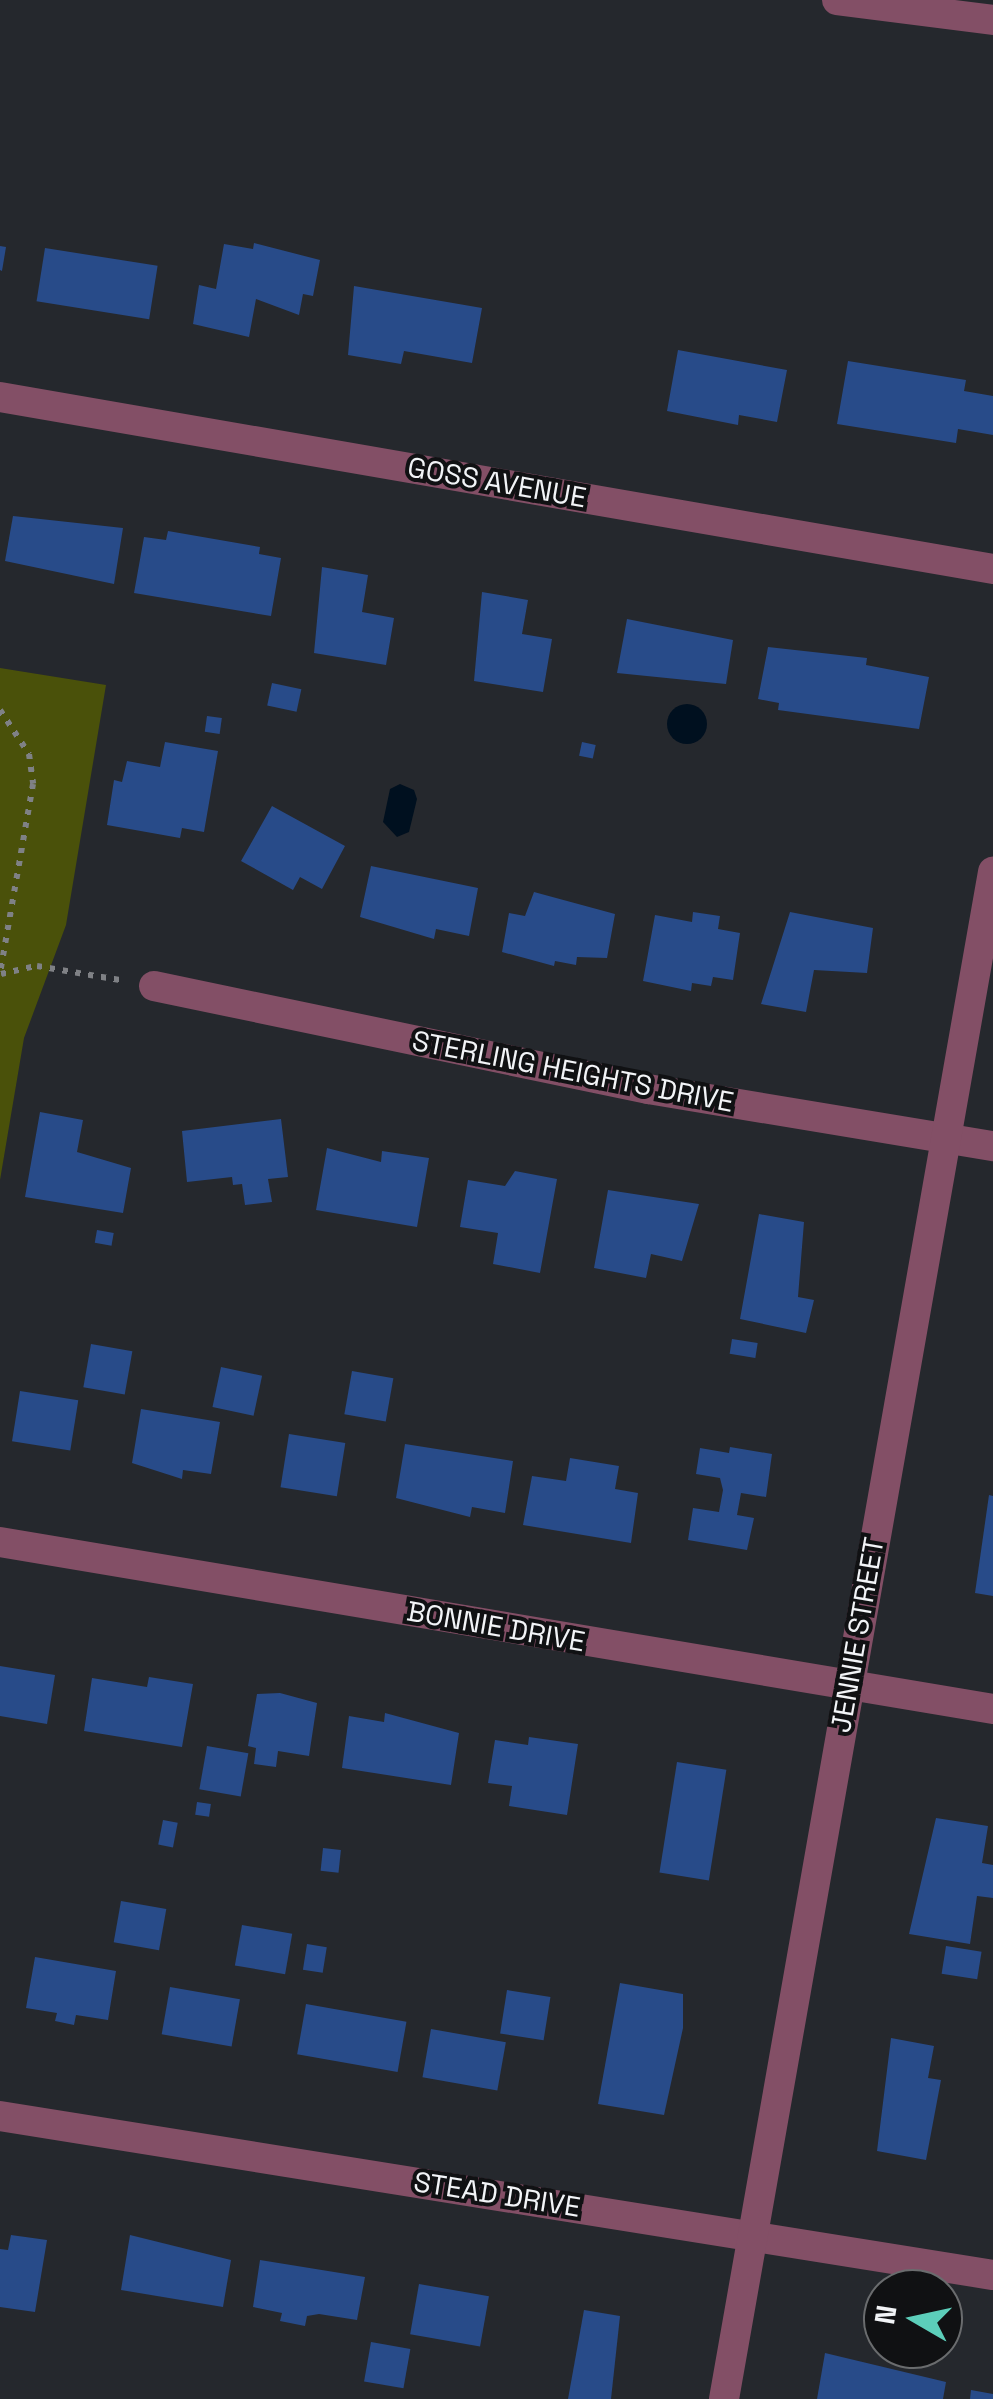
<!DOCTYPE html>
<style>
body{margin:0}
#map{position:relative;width:993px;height:2399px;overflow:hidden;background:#25282d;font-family:"Space Grotesk",sans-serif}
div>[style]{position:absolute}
.green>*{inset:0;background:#4a510a}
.water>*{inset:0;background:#00101f}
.round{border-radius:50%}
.building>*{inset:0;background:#284b89;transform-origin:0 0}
.path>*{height:6px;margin-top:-3px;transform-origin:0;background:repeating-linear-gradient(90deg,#7f8185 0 5px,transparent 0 13px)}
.minor>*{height:30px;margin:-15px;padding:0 15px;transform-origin:15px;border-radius:15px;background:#834f66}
span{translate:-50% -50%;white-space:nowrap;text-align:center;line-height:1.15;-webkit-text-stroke:8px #101113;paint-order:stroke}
.street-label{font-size:28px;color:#f2f4f7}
.north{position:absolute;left:863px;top:2269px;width:100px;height:100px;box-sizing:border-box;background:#101113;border:2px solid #6a6c6e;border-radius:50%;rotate:279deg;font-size:28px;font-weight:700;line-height:40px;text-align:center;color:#f2f4f7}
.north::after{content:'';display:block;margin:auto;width:35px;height:45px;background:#5cceba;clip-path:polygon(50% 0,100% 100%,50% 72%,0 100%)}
</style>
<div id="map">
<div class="green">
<div style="clip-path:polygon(0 668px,106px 685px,66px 925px,24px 1038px,0 1180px)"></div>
</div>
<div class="water">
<div class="round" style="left:667px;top:704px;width:40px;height:40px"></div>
<div style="clip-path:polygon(400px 784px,414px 790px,417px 799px,409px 832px,397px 837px,383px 822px,390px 789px)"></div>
</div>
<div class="building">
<div style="clip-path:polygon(254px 243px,320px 260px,313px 296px,303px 294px,299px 315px,256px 299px,249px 337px,193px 324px,199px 285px,216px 289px,224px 244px,253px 249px)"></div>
<div style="clip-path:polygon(0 246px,6px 247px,2px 271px,0 270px)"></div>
<div style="left:45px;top:248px;width:114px;height:54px;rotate:9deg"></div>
<div style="clip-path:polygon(354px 286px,482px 308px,472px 363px,404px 351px,401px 364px,348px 355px)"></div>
<div style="clip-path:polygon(678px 350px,787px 370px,777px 422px,739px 415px,738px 425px,667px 411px)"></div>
<div style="clip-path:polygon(848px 361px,966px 380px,964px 391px,993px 396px,993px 435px,958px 429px,956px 443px,837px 424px)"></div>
<div style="clip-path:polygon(13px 516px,123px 528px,114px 584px,5px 561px)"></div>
<div style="clip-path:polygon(168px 531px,260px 547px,259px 554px,281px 558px,271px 616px,134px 593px,144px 537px,166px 540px)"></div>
<div style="clip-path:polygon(322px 567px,368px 575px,362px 612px,394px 618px,386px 665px,314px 653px)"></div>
<div style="clip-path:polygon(482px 592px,528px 600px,522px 634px,552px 639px,543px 692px,474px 681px)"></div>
<div style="clip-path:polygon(627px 619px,733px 640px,726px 684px,617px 673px)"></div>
<div style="clip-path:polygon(768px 647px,867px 658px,866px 665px,929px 677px,919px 729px,778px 710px,779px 703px,758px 699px)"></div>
<div style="left:272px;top:683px;width:30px;height:23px;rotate:12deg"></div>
<div style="left:207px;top:716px;width:15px;height:16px;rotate:8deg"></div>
<div style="clip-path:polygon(165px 742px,218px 751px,204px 832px,182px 828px,180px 838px,107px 825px,114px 780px,122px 782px,127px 761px,160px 767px)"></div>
<div style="left:582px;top:742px;width:14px;height:14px;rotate:12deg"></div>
<div style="clip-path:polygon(272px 806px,345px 846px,322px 889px,300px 877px,293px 890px,241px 861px)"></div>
<div style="clip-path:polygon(371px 866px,478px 888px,469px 936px,436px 929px,434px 939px,360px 917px)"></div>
<div style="clip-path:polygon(534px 892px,615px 914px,607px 958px,577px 957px,576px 965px,555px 961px,554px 966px,502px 952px,509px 913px,525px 916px)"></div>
<div style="clip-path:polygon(693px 912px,720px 916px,718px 929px,740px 933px,733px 980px,713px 977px,711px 986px,692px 983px,691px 991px,643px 981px,655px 915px,692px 922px)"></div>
<div style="clip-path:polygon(790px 912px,873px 928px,867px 973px,814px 970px,806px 1012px,761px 1004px)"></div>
<div style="clip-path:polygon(40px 1112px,83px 1120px,77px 1152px,131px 1168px,123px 1213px,25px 1197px)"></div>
<div style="clip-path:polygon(281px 1119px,288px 1177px,268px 1179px,272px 1202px,245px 1205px,242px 1184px,233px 1185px,232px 1177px,187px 1182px,182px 1131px)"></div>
<div style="clip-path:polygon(327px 1148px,381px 1162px,382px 1151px,429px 1158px,417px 1227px,316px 1210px)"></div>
<div style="clip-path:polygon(515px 1171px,557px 1179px,540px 1273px,493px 1264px,498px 1233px,460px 1227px,468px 1180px,505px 1186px)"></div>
<div style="clip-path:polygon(608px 1190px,699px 1204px,682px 1261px,651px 1254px,646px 1278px,594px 1268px)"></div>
<div style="clip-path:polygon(759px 1214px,804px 1222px,798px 1297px,814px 1300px,806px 1333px,740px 1319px)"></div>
<div style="left:97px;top:1230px;width:17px;height:13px;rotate:10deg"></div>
<div style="left:732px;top:1339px;width:26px;height:15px;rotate:9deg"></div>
<div style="left:91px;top:1344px;width:42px;height:44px;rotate:10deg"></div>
<div style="left:221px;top:1367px;width:42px;height:41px;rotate:12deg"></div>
<div style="left:352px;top:1371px;width:42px;height:44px;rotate:10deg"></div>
<div style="left:20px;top:1391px;width:59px;height:51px;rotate:9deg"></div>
<div style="clip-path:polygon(141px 1409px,220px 1422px,211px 1474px,183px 1470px,182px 1479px,132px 1463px)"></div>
<div style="left:289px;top:1434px;width:57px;height:54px;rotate:9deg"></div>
<div style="clip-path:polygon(405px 1444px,513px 1461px,505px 1513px,472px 1507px,470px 1517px,396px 1498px)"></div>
<div style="clip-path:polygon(730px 1447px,772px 1454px,766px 1497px,741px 1493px,737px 1515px,754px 1518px,747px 1550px,688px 1540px,693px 1508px,719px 1512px,723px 1490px,720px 1478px,696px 1474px,700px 1448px,729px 1453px)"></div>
<div style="clip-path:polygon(570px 1458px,619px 1466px,615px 1489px,638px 1493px,631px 1543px,523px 1525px,532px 1476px,566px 1481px)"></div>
<div style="clip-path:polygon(989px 1495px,993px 1496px,993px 1596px,975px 1593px)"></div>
<div style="clip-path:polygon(0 1666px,55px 1675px,47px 1724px,0 1716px)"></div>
<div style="clip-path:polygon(149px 1677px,193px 1684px,182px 1747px,84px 1731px,92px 1678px,147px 1687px)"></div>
<div style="clip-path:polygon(280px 1693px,317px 1703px,309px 1756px,278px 1751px,276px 1767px,254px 1764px,256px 1748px,248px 1746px,257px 1694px)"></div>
<div style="clip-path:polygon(385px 1713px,459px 1733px,451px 1785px,342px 1768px,349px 1716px,384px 1722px)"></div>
<div style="clip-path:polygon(529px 1737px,578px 1744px,567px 1815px,509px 1806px,512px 1786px,488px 1783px,495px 1740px,528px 1745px)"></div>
<div style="left:207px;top:1746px;width:42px;height:44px;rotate:10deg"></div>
<div style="left:677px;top:1762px;width:50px;height:112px;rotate:9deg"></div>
<div style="left:197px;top:1802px;width:14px;height:13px;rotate:8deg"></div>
<div style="clip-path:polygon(936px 1818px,988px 1826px,982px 1863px,993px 1865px,993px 1898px,977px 1896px,970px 1944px,909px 1934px)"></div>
<div style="left:163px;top:1820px;width:15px;height:25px;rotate:11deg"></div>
<div style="left:323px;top:1848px;width:18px;height:23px;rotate:6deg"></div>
<div style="left:121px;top:1901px;width:46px;height:42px;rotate:10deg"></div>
<div style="left:242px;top:1925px;width:51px;height:41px;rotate:10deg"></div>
<div style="left:307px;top:1944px;width:20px;height:26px;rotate:9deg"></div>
<div style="left:946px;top:1946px;width:36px;height:28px;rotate:9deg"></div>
<div style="clip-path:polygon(35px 1957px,116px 1971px,108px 2020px,76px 2015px,74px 2025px,55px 2021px,57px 2013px,26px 2008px)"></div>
<div style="clip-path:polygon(620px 1983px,683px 1994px,683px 2028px,664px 2115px,598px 2104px)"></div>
<div style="left:170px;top:1987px;width:71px;height:48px;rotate:10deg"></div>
<div style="left:507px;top:1990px;width:44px;height:44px;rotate:9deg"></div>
<div style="left:306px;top:2004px;width:102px;height:51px;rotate:10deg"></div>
<div style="left:431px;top:2029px;width:76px;height:49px;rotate:10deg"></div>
<div style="clip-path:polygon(891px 2038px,934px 2046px,928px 2078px,941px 2080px,926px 2160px,877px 2151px)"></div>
<div style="clip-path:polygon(11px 2235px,47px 2240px,35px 2312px,0 2307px,0 2249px,8px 2250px)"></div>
<div style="clip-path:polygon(130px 2235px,231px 2260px,223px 2307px,121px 2290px)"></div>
<div style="clip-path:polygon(260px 2260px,365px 2277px,357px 2320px,319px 2314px,307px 2316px,305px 2326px,280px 2321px,282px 2313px,253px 2307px)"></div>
<div style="left:419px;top:2284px;width:71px;height:51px;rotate:10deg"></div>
<div style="clip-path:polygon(584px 2310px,620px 2316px,611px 2399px,568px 2399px)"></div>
<div style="left:371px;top:2342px;width:40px;height:40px;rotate:10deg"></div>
<div style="clip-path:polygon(825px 2353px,946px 2382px,943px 2399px,817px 2399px)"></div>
<div style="clip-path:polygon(971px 2390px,993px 2394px,993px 2399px,970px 2399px)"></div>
</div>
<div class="path">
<div style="left:0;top:710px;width:53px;rotate:56.6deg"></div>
<div style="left:29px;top:754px;width:30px;rotate:82deg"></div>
<div style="left:33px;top:784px;width:192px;rotate:99.9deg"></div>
<div style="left:1px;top:974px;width:37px;rotate:-13deg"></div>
<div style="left:37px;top:966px;width:90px;rotate:9.6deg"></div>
</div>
<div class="minor">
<div style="left:837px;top:0;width:157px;rotate:7.3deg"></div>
<div style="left:0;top:397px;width:1008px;rotate:9.83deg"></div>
<div style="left:154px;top:986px;width:505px;rotate:11.78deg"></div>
<div style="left:648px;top:1089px;width:350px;rotate:9.4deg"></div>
<div style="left:0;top:1542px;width:1007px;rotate:9.55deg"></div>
<div style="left:0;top:2116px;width:1006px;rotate:9.1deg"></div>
<div style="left:724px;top:2399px;width:1551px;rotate:-80.01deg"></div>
</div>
<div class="street-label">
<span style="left:497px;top:482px;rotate:10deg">GOSS AVENUE</span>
<span style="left:573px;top:1071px;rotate:11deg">STERLING HEIGHTS DRIVE</span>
<span style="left:496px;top:1626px;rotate:10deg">BONNIE DRIVE</span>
<span style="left:857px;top:1635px;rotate:-80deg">JENNIE STREET</span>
<span style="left:497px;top:2194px;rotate:9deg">STEAD DRIVE</span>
</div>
<div class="north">N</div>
</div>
